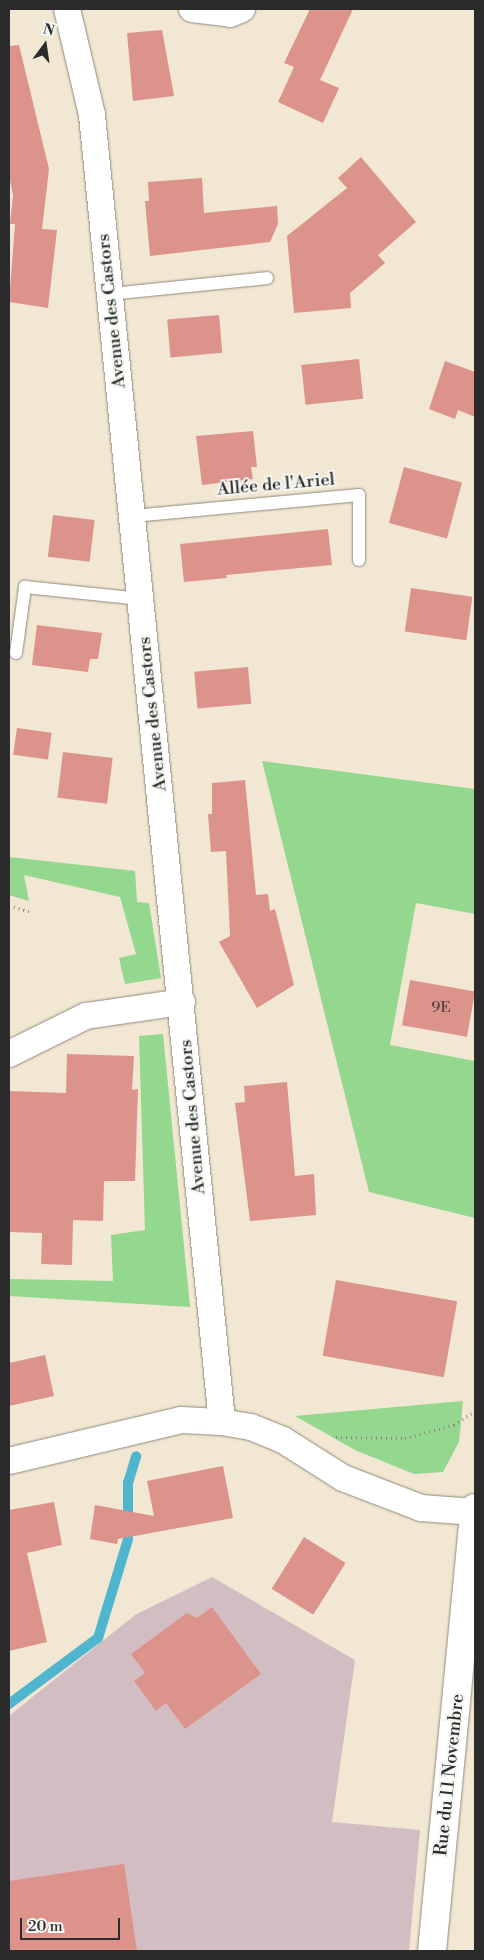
<!DOCTYPE html>
<meta charset="utf-8">
<style>
body{margin:0}
#map{position:relative;width:484px;height:1960px;overflow:hidden;background:#f1e7d2;font-family:"Libre Bodoni",serif}
div>[style]{position:absolute}
.industrial>*{inset:0;background:#d2bec2}
.green>*{inset:0;background:#94d78f}
.stream>*{height:10px;margin:-5px;padding:0 5px;transform-origin:5px;border-radius:5px;background:#50b5cf}
.building>*{inset:0;background:#dc938b;transform-origin:0 0}
.path>*{height:3px;margin-top:-1.5px;transform-origin:0;background:repeating-linear-gradient(90deg,#8e897e 0 1px,transparent 0 5px)}
.roads{filter:drop-shadow(0 0 1px #8e897e) drop-shadow(0 0 1px #8e897e)}
.service>*{height:12px;margin:-6px;padding:0 6px;transform-origin:6px;border-radius:6px;background:#fff}
.minor>*{height:26px;margin:-13px;padding:0 13px;transform-origin:13px;border-radius:13px;background:#fff}
.tertiary>*{height:28px;margin:-14px;padding:0 14px;transform-origin:14px;border-radius:14px;background:#fff}
span{translate:-50% -50%;white-space:nowrap;text-align:center;line-height:1.15;-webkit-text-stroke:4px #f6f6f2;paint-order:stroke}
.number-label{font-size:15px;color:#574543}
.number-label span{-webkit-text-stroke-width:0}
.street-label{font-size:18px;color:#2b2b2b}
.frame{position:absolute;inset:0;border:10px solid #2b2b2b;pointer-events:none}
.north{position:absolute;left:20px;top:20px;width:50px;height:50px;-webkit-text-stroke:4px #f6f6f2;paint-order:stroke;rotate:14deg;font-size:14px;font-weight:700;line-height:20px;text-align:center;color:#2b2b2b}
.north::after{content:'';display:block;margin:auto;width:18px;height:22px;background:#2b2b2b;clip-path:polygon(50% 0,100% 100%,50% 72%,0 100%)}
.scale{position:absolute;left:20px;top:1918px;width:100px;height:22px;box-sizing:border-box;border:2px solid #2b2b2b;border-top:0;padding-left:6px;font-size:15px;line-height:18px;white-space:nowrap;color:#2b2b2b;-webkit-text-stroke:4px #f6f6f2;paint-order:stroke}
</style>
<div id="map">
<div class="industrial">
<div style="clip-path:polygon(212px 1577px,355px 1660px,332px 1822px,420px 1830px,409px 1951px,9px 1951px,9px 1716px,135px 1615px)"></div>
</div>
<div class="green">
<div style="clip-path:polygon(262px 761px,475px 789px,475px 914px,416px 903px,390px 1045px,475px 1061px,475px 1218px,369px 1192px)"></div>
<div style="clip-path:polygon(9px 857px,135px 871px,137px 902px,149px 903px,161px 978px,125px 984px,119px 958px,136px 954px,120px 897px,24px 875px,29px 901px,9px 895px)"></div>
<div style="clip-path:polygon(163px 1034px,190px 1307px,9px 1296px,9px 1279px,113px 1281px,111px 1235px,145px 1230px,139px 1036px)"></div>
<div style="clip-path:polygon(463px 1401px,459px 1442px,443px 1472px,414px 1474px,355px 1450px,295px 1416px)"></div>
</div>
<div class="stream">
<div style="left:9px;top:1704px;width:111px;rotate:-36.6deg"></div>
<div style="left:98px;top:1638px;width:103px;rotate:-73.1deg"></div>
<div style="left:128px;top:1539px;width:56px;rotate:-90deg"></div>
<div style="left:128px;top:1483px;width:28px;rotate:-73deg"></div>
</div>
<div class="building">
<div style="clip-path:polygon(310px 9px,353px 9px,320px 80px,339px 88px,323px 123px,278px 102px,294px 67px,284px 63px)"></div>
<div style="clip-path:polygon(162px 30px,174px 96px,133px 101px,127px 33px)"></div>
<div style="clip-path:polygon(19px 45px,49px 169px,42px 229px,57px 230px,48px 308px,9px 302px,15px 224px,10px 224px,13px 195px,9px 176px,9px 46px)"></div>
<div style="clip-path:polygon(361px 157px,416px 222px,378px 255px,385px 263px,350px 293px,351px 308px,294px 313px,287px 236px,347px 188px,338px 178px)"></div>
<div style="clip-path:polygon(202px 178px,204px 213px,277px 206px,278px 224px,270px 242px,150px 256px,145px 201px,149px 201px,148px 182px)"></div>
<div style="left:219px;top:315px;width:38px;height:52px;rotate:85deg"></div>
<div style="left:359px;top:359px;width:40px;height:58px;rotate:84deg"></div>
<div style="clip-path:polygon(445px 361px,475px 372px,475px 417px,458px 410px,455px 419px,429px 409px)"></div>
<div style="clip-path:polygon(253px 431px,257px 467px,251px 467px,253px 479px,202px 485px,196px 436px)"></div>
<div style="left:404px;top:467px;width:60px;height:58px;rotate:15deg"></div>
<div style="left:53px;top:515px;width:42px;height:42px;rotate:7deg"></div>
<div style="clip-path:polygon(328px 529px,332px 565px,226px 575px,227px 578px,184px 582px,180px 544px)"></div>
<div style="left:411px;top:588px;width:62px;height:44px;rotate:8deg"></div>
<div style="clip-path:polygon(37px 625px,102px 633px,98px 659px,90px 659px,88px 672px,32px 665px)"></div>
<div style="left:248px;top:667px;width:37px;height:54px;rotate:85deg"></div>
<div style="left:17px;top:728px;width:35px;height:27px;rotate:8deg"></div>
<div style="left:63px;top:752px;width:50px;height:46px;rotate:7deg"></div>
<div style="clip-path:polygon(245px 780px,256px 895px,268px 894px,270px 911px,275px 909px,294px 985px,257px 1008px,219px 942px,230px 936px,226px 851px,211px 852px,208px 814px,212px 814px,212px 783px)"></div>
<div style="left:410px;top:980px;width:66px;height:46px;rotate:10deg"></div>
<div style="clip-path:polygon(67px 1054px,134px 1056px,132px 1090px,138px 1089px,135px 1181px,104px 1181px,103px 1221px,73px 1220px,72px 1265px,41px 1264px,42px 1233px,9px 1232px,9px 1091px,66px 1093px)"></div>
<div style="clip-path:polygon(287px 1082px,295px 1176px,314px 1174px,316px 1215px,250px 1221px,235px 1103px,245px 1102px,244px 1086px)"></div>
<div style="left:336px;top:1280px;width:123px;height:77px;rotate:10deg"></div>
<div style="clip-path:polygon(45px 1355px,54px 1396px,9px 1406px,9px 1363px)"></div>
<div style="clip-path:polygon(223px 1466px,233px 1518px,118px 1539px,117px 1544px,90px 1539px,95px 1505px,154px 1516px,147px 1481px)"></div>
<div style="clip-path:polygon(54px 1502px,62px 1545px,27px 1553px,47px 1642px,9px 1651px,9px 1510px)"></div>
<div style="left:304px;top:1537px;width:49px;height:61px;rotate:32deg"></div>
<div style="clip-path:polygon(212px 1607px,261px 1674px,185px 1729px,166px 1703px,156px 1711px,134px 1681px,145px 1673px,131px 1654px,187px 1613px,197px 1618px)"></div>
<div style="clip-path:polygon(124px 1864px,137px 1951px,9px 1951px,9px 1881px)"></div>
</div>
<div class="path">
<div style="left:9px;top:905px;width:23px;rotate:18deg"></div>
<div style="left:336px;top:1437px;width:69px;rotate:0.8deg"></div>
<div style="left:405px;top:1438px;width:51px;rotate:-14.9deg"></div>
<div style="left:454px;top:1425px;width:25px;rotate:-34deg"></div>
</div>
<div class="roads">
<div class="service">
<div style="left:110px;top:294px;width:158px;rotate:-5.8deg"></div>
<div style="left:133px;top:516px;width:227px;rotate:-5.3deg"></div>
<div style="left:359px;top:495px;width:65px;rotate:90deg"></div>
<div style="left:16px;top:653px;width:67px;rotate:-82.2deg"></div>
<div style="left:25px;top:587px;width:117px;rotate:5.9deg"></div>
</div>
<div class="minor">
<div style="left:67px;top:9px;width:109px;rotate:76.7deg"></div>
<div style="left:92px;top:115px;width:1313px;rotate:84.32deg"></div>
<div style="left:192px;top:9px;width:38px;rotate:7deg"></div>
<div style="left:230px;top:14px;width:13px;rotate:-23deg"></div>
<div style="left:9px;top:1054px;width:86px;rotate:-26.3deg"></div>
<div style="left:86px;top:1016px;width:97px;rotate:-8.3deg"></div>
<div style="left:9px;top:1461px;width:177px;rotate:-13.4deg"></div>
<div style="left:181px;top:1420px;width:41px;rotate:2.8deg"></div>
<div style="left:222px;top:1422px;width:29px;rotate:10deg"></div>
<div style="left:251px;top:1427px;width:35px;rotate:22deg"></div>
<div style="left:283px;top:1440px;width:71px;rotate:32.3deg"></div>
<div style="left:343px;top:1478px;width:84px;rotate:21deg"></div>
<div style="left:421px;top:1508px;width:54px;rotate:4.2deg"></div>
</div>
<div class="tertiary">
<div style="left:432px;top:1951px;width:445px;rotate:-84.5deg"></div>
</div>
</div>
<div class="number-label">
<span style="left:441px;top:1008px">9E</span>
</div>
<div class="street-label">
<span style="left:112px;top:311px;rotate:-96deg">Avenue des Castors</span>
<span style="left:276px;top:485px;rotate:-5deg">Allée de l'Ariel</span>
<span style="left:153px;top:714px;rotate:-96deg">Avenue des Castors</span>
<span style="left:193px;top:1117px;rotate:-95deg">Avenue des Castors</span>
<span style="left:450px;top:1775px;rotate:-84deg">Rue du 11 Novembre</span>
</div>
<div class="frame"></div>
<div class="north">N</div>
<div class="scale">20 m</div>
</div>
